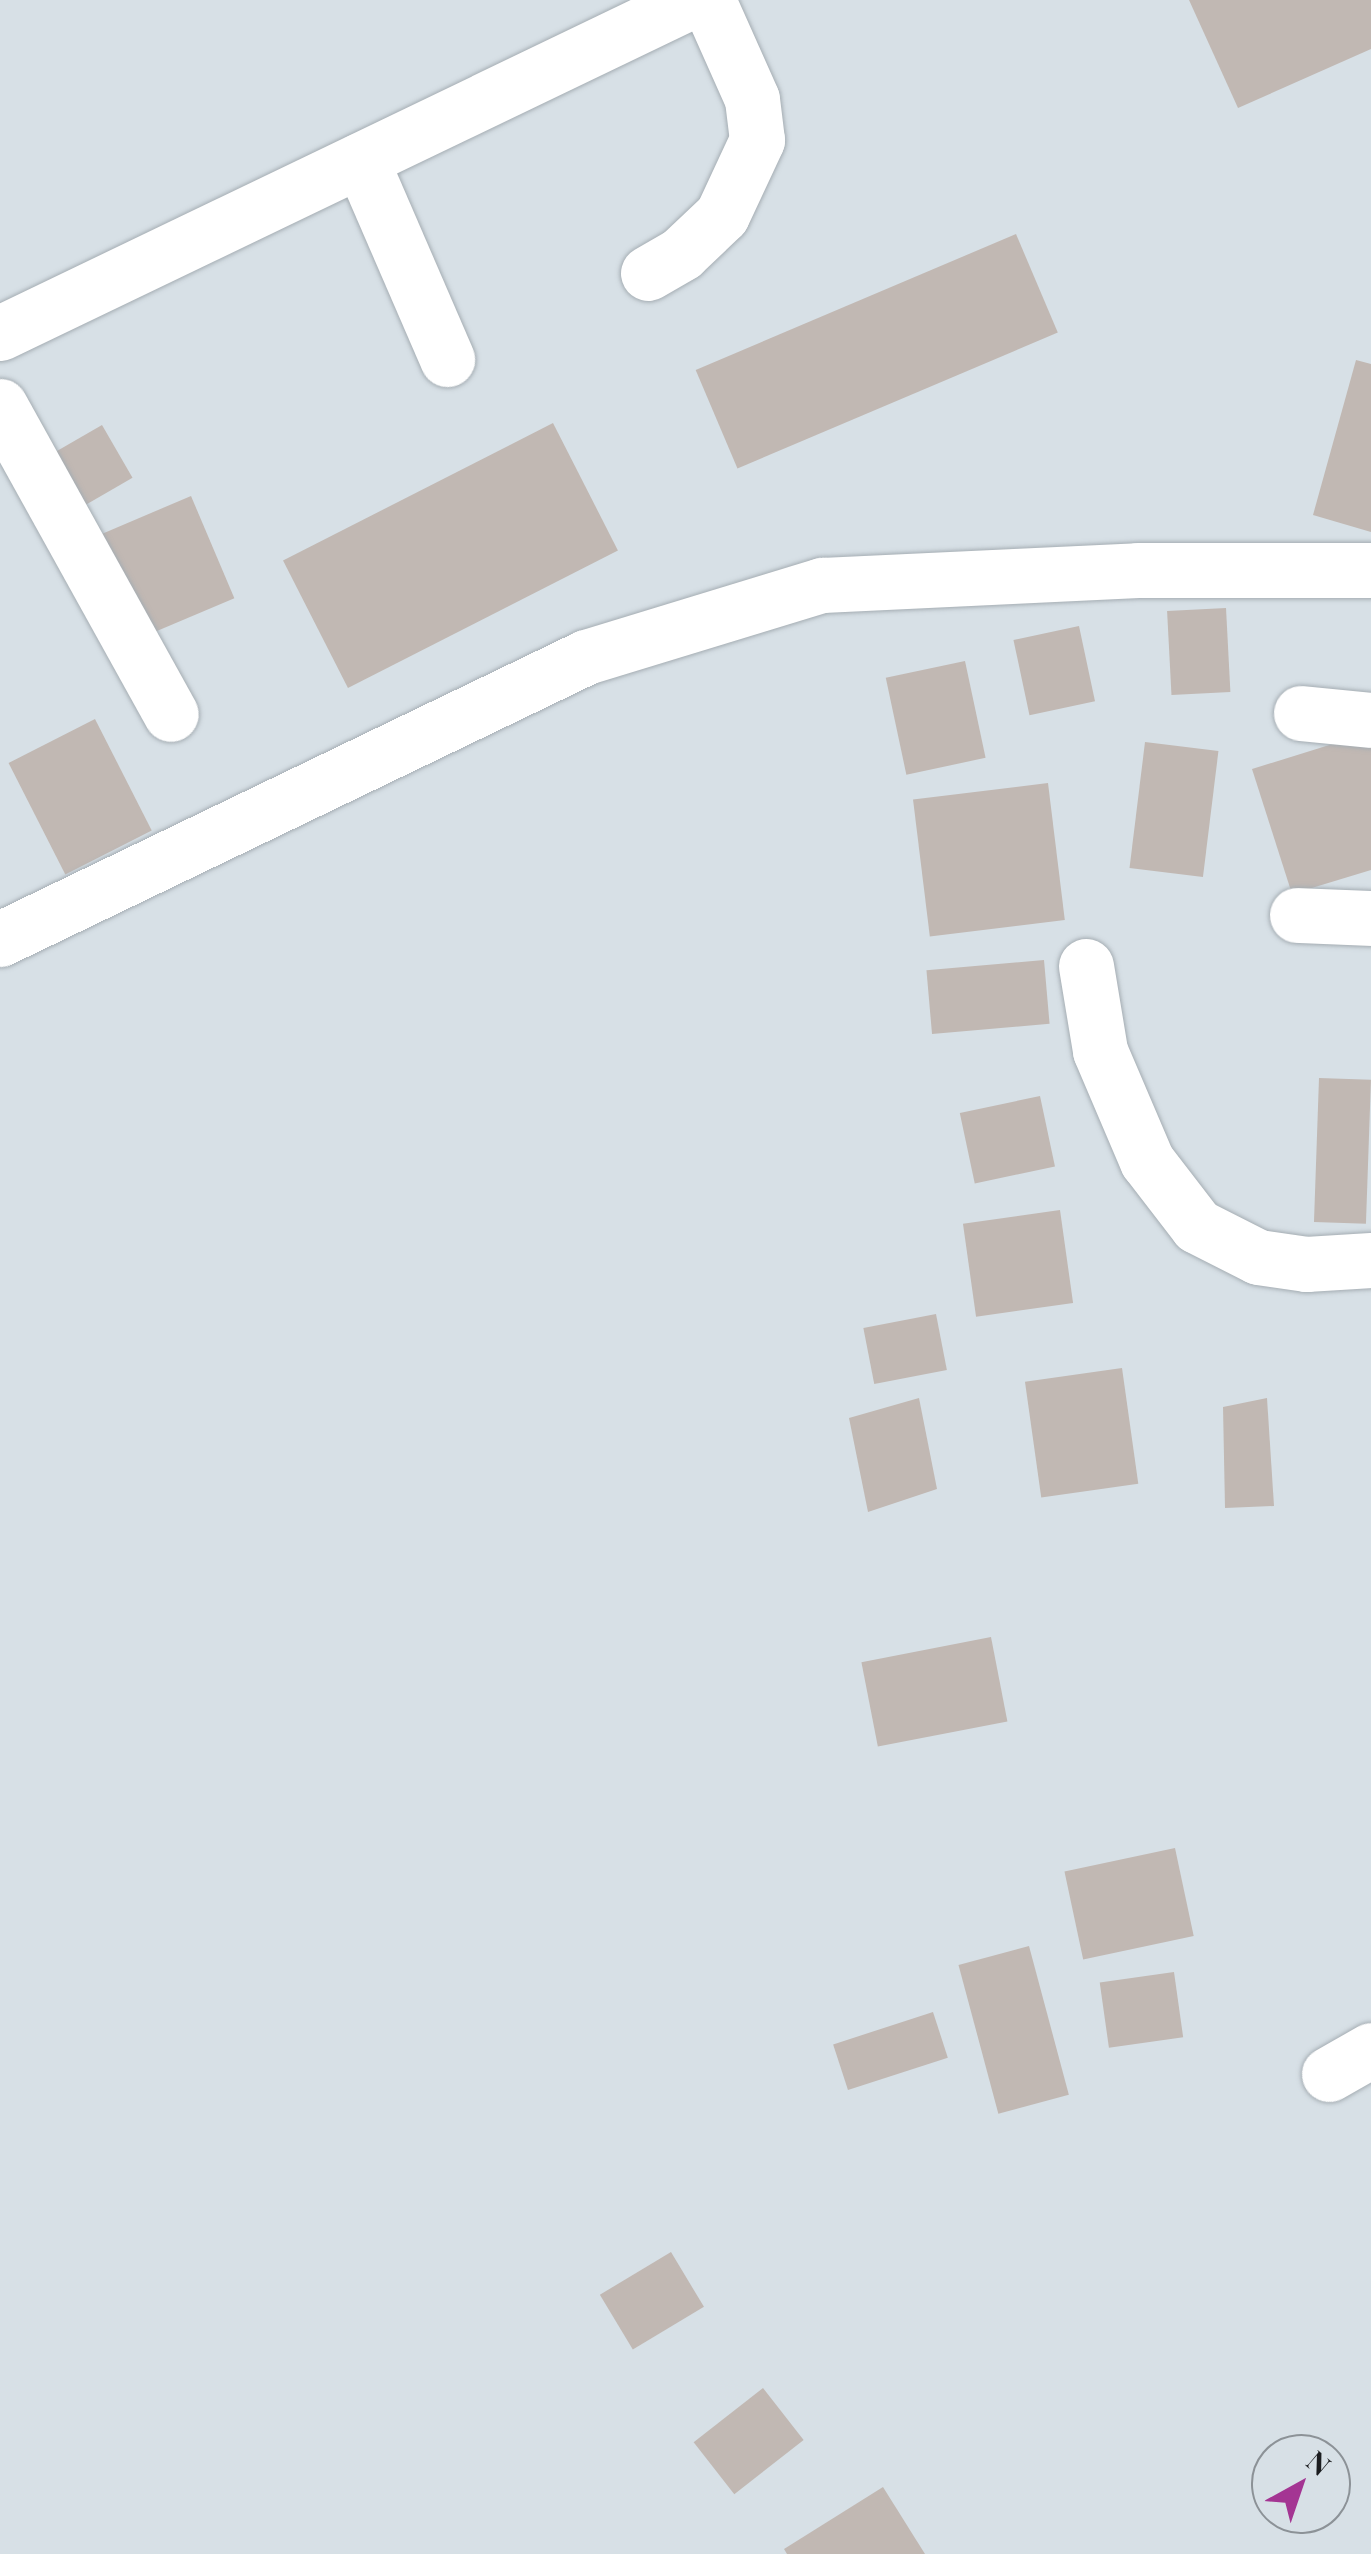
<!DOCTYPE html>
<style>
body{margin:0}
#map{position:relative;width:1371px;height:2554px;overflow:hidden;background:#d7e0e6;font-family:"Playfair Display",serif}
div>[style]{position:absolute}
.building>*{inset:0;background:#c1b8b3;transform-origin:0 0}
.roads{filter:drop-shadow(0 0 2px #a5adb3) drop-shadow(0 0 2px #a5adb3)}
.minor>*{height:55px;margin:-27.5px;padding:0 27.5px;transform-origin:27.5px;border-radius:27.5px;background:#fff}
span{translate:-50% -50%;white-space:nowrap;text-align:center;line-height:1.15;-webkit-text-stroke:9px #d7e0e6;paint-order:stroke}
.north{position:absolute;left:1251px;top:2434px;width:100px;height:100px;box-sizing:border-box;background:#d7e0e6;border:2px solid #8c9297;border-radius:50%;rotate:40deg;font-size:28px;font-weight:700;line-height:40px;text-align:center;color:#1b1d20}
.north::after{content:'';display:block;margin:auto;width:35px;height:45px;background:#a43593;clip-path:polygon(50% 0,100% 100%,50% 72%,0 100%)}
</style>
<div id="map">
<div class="building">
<div style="clip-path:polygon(1189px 0,1371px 0,1371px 49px,1238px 108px)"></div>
<div style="left:1016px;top:234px;width:107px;height:348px;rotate:67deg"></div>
<div style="clip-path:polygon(1356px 360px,1371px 364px,1371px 532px,1313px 515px)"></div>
<div style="left:553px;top:423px;width:143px;height:303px;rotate:63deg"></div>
<div style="left:102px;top:425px;width:61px;height:65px;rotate:60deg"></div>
<div style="left:191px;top:496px;width:111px;height:97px;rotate:67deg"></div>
<div style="left:1226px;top:608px;width:84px;height:59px;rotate:87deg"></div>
<div style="left:1079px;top:626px;width:77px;height:67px;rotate:78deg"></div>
<div style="left:965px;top:661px;width:99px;height:81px;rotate:78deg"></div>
<div style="left:95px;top:719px;width:125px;height:97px;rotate:63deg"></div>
<div style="clip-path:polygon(1371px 732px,1371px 870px,1292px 894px,1252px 769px)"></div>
<div style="left:1145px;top:742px;width:74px;height:127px;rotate:7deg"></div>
<div style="left:1048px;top:783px;width:138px;height:136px;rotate:83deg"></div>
<div style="left:1044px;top:960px;width:64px;height:118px;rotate:85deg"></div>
<div style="left:1319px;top:1078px;width:52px;height:144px;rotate:2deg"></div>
<div style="left:1040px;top:1096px;width:72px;height:82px;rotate:78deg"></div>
<div style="left:1060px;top:1210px;width:94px;height:98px;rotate:82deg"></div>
<div style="left:936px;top:1314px;width:57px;height:74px;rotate:79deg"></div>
<div style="left:1122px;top:1368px;width:117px;height:98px;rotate:82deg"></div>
<div style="clip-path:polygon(919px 1398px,937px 1489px,868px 1512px,849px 1418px)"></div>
<div style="clip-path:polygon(1267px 1398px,1274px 1506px,1225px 1508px,1223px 1407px)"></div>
<div style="left:991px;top:1637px;width:86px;height:132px;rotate:79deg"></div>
<div style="left:1175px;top:1848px;width:90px;height:113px;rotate:78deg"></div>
<div style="left:1029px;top:1946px;width:154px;height:73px;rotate:75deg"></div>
<div style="left:1174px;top:1972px;width:66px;height:75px;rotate:82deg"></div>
<div style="left:933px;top:2012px;width:48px;height:105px;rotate:72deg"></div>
<div style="left:671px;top:2252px;width:64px;height:83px;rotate:59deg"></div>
<div style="left:763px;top:2388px;width:66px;height:88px;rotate:52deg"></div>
<div style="clip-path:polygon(883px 2487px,925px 2554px,787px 2554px,784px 2549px)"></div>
</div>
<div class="roads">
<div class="minor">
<div style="left:361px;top:160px;width:217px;rotate:66.6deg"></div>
<div style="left:648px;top:273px;width:39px;rotate:-30deg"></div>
<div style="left:682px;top:253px;width:55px;rotate:-43.5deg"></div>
<div style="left:722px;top:215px;width:83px;rotate:-65deg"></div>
<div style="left:757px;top:140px;width:41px;rotate:-97deg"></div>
<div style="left:752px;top:99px;width:108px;rotate:-114deg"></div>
<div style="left:0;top:333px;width:769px;rotate:-25.67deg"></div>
<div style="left:0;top:406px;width:352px;rotate:61deg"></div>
<div style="left:1301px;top:713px;width:70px;rotate:5.7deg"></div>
<div style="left:1297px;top:915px;width:74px;rotate:2.3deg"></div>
<div style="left:0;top:939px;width:650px;rotate:-25.7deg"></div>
<div style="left:586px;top:657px;width:247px;rotate:-17deg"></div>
<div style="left:822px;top:585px;width:316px;rotate:-2.7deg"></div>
<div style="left:1138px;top:570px;width:233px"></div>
<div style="left:1086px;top:966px;width:86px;rotate:80.6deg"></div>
<div style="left:1100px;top:1051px;width:120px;rotate:66.9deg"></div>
<div style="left:1147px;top:1161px;width:82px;rotate:52.4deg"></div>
<div style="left:1197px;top:1226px;width:68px;rotate:26.9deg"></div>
<div style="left:1258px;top:1257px;width:49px;rotate:8.3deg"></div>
<div style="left:1306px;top:1264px;width:65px;rotate:-3.5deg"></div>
<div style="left:1329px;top:2074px;width:48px;rotate:-29.7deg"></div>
</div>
</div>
<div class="north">N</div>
</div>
